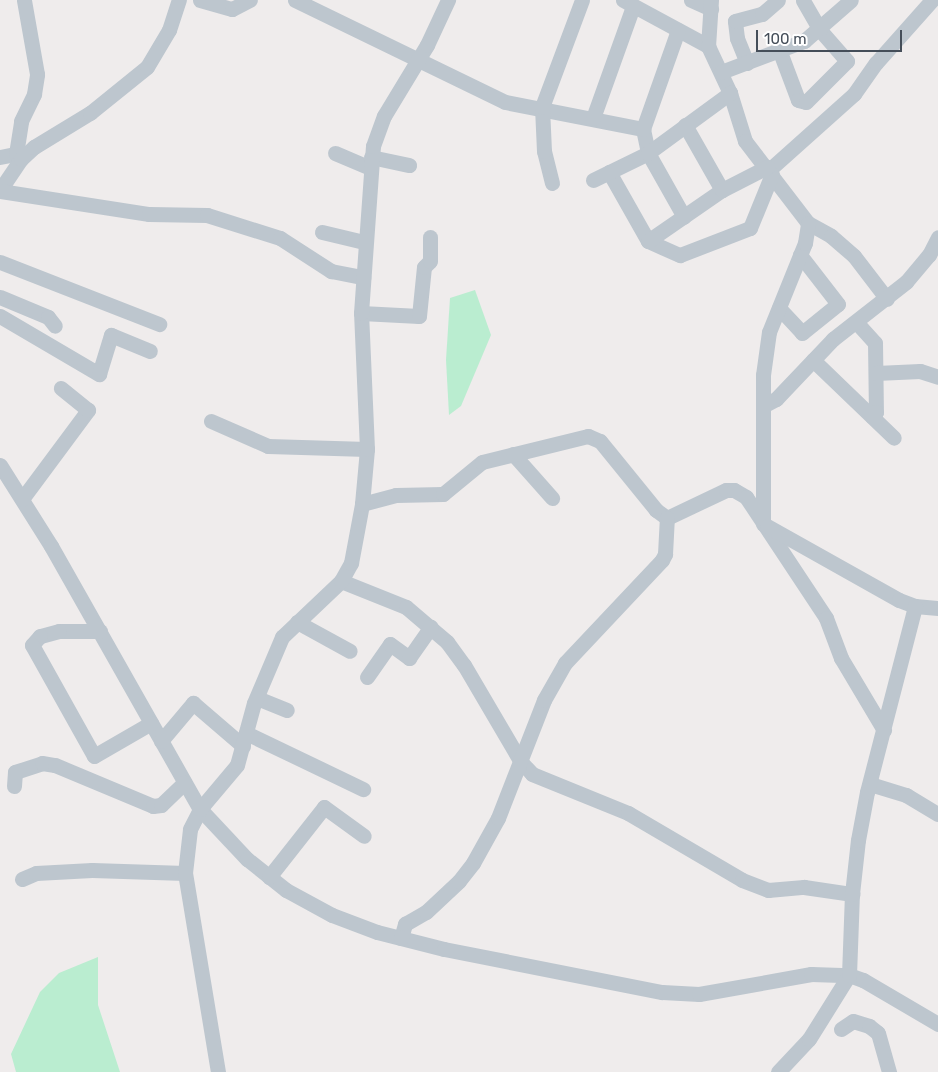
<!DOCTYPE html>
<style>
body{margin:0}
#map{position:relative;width:938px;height:1072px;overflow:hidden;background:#efecec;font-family:Rubik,sans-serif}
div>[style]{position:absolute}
.green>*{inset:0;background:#baedd0}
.minor>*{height:15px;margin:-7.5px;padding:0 7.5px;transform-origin:7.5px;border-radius:7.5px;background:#bdc6ce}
span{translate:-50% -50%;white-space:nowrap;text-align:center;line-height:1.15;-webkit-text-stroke:4px #fff;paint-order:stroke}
.scale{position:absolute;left:756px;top:30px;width:146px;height:22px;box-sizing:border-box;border:2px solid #454e59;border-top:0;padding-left:6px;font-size:15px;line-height:18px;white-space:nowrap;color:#454e59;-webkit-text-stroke:4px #fff;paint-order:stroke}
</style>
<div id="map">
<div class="green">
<div style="clip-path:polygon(475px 290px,491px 335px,461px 406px,449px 415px,446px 360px,450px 298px)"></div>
<div style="clip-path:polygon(98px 957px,98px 1005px,120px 1072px,16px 1072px,11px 1054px,40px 992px,59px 973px)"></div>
</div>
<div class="minor">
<div style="left:200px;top:0;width:33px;rotate:16deg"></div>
<div style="left:232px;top:9px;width:20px;rotate:-27deg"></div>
<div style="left:295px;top:0;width:233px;rotate:25.9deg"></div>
<div style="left:505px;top:102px;width:141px;rotate:11.1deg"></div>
<div style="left:643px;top:129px;width:25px;rotate:78deg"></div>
<div style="left:648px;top:153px;width:73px;rotate:60.6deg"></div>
<div style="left:623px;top:0;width:97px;rotate:28.4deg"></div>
<div style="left:691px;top:0;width:22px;rotate:24deg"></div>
<div style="left:711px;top:0;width:46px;rotate:93.7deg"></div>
<div style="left:708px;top:46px;width:52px;rotate:64.9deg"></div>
<div style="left:730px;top:93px;width:50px;rotate:72.6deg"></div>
<div style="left:745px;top:141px;width:103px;rotate:52.5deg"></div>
<div style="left:808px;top:223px;width:26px;rotate:29deg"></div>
<div style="left:831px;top:236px;width:30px;rotate:41deg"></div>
<div style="left:854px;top:256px;width:54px;rotate:52.5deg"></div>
<div style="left:780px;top:52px;width:51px;rotate:69.4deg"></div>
<div style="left:798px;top:100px;width:8px;rotate:14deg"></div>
<div style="left:806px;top:102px;width:58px;rotate:-45deg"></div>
<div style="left:847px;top:61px;width:41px;rotate:-131.1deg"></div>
<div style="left:820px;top:30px;width:34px;rotate:-120deg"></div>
<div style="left:747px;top:63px;width:27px;rotate:-112deg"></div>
<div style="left:737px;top:38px;width:17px;rotate:-97deg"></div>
<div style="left:735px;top:21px;width:28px;rotate:-15deg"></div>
<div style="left:762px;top:14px;width:21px;rotate:-41deg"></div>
<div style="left:721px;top:72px;width:89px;rotate:-20.5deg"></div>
<div style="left:804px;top:41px;width:62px;rotate:-41.1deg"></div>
<div style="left:593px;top:118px;width:119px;rotate:-70.3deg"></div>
<div style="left:685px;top:125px;width:75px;rotate:60.4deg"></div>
<div style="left:643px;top:129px;width:105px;rotate:-70.5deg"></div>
<div style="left:335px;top:153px;width:38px;rotate:23deg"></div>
<div style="left:0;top:157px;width:16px;rotate:-11deg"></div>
<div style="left:371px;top:157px;width:39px;rotate:12deg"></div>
<div style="left:21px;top:159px;width:7px;rotate:-135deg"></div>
<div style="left:16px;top:154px;width:33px;rotate:-81deg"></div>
<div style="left:21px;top:121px;width:30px;rotate:-64deg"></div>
<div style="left:34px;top:94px;width:20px;rotate:-81deg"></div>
<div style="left:37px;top:74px;width:75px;rotate:-100deg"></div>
<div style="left:769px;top:170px;width:114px;rotate:-41.8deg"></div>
<div style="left:854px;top:94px;width:38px;rotate:-55deg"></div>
<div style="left:876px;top:63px;width:84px;rotate:-48.4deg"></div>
<div style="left:609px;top:172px;width:79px;rotate:60.5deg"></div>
<div style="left:648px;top:241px;width:35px;rotate:24deg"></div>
<div style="left:680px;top:255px;width:75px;rotate:-21.1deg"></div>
<div style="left:750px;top:228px;width:58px;rotate:-67.8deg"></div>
<div style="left:593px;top:180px;width:61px;rotate:-26.1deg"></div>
<div style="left:648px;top:153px;width:102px;rotate:-36.2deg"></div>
<div style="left:552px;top:183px;width:33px;rotate:-104deg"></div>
<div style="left:544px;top:151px;width:44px;rotate:-92.6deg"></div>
<div style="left:542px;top:107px;width:114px;rotate:-69.5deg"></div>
<div style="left:0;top:190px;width:37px;rotate:-56deg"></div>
<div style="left:21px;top:159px;width:18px;rotate:-43deg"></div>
<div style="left:34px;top:147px;width:66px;rotate:-31.3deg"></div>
<div style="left:90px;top:113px;width:73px;rotate:-38.9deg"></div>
<div style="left:147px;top:67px;width:43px;rotate:-59.3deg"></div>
<div style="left:169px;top:30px;width:32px;rotate:-72deg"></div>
<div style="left:0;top:191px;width:151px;rotate:8.8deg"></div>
<div style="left:149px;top:214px;width:58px;rotate:1deg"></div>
<div style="left:207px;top:215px;width:77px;rotate:17.5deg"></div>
<div style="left:280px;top:238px;width:61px;rotate:32.9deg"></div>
<div style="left:331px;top:271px;width:33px;rotate:11deg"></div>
<div style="left:322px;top:232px;width:43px;rotate:13.4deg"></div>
<div style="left:648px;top:241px;width:90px;rotate:-34.6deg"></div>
<div style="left:722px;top:190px;width:51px;rotate:-27.1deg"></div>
<div style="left:0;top:262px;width:171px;rotate:21.3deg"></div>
<div style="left:0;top:297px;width:52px;rotate:22.6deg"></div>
<div style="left:48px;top:317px;width:11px;rotate:52deg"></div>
<div style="left:779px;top:308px;width:34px;rotate:47deg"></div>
<div style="left:802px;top:333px;width:46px;rotate:-38.9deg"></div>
<div style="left:838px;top:304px;width:62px;rotate:-127.8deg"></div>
<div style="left:361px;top:313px;width:58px;rotate:3deg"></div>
<div style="left:419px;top:316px;width:49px;rotate:-84.2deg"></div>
<div style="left:424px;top:267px;width:8px;rotate:-45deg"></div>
<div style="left:430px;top:261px;width:24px;rotate:-90deg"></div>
<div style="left:0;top:316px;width:115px;rotate:30.4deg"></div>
<div style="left:99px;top:374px;width:41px;rotate:-72.9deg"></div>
<div style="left:111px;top:335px;width:42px;rotate:22.3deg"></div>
<div style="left:857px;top:323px;width:27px;rotate:48deg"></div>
<div style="left:875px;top:343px;width:69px;rotate:89.2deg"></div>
<div style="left:876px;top:412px;width:6px;rotate:129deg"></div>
<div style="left:813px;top:360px;width:112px;rotate:43.9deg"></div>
<div style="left:876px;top:373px;width:44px;rotate:-2.6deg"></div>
<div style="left:920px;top:371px;width:19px;rotate:18deg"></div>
<div style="left:763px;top:406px;width:15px;rotate:-28deg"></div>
<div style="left:776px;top:399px;width:83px;rotate:-46.5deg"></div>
<div style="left:833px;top:339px;width:93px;rotate:-38deg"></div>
<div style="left:906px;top:282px;width:35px;rotate:-50deg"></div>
<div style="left:929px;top:255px;width:20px;rotate:-63deg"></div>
<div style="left:211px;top:421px;width:62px;rotate:23.7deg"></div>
<div style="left:268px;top:446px;width:99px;rotate:1.7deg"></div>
<div style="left:513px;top:454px;width:59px;rotate:48.4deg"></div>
<div style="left:0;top:465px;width:96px;rotate:57.8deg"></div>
<div style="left:51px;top:546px;width:302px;rotate:60.5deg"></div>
<div style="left:200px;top:809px;width:69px;rotate:46.8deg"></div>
<div style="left:247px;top:859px;width:50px;rotate:38.5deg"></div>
<div style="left:286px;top:890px;width:52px;rotate:28.5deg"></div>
<div style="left:332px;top:915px;width:48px;rotate:20.7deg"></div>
<div style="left:377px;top:932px;width:69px;rotate:14.2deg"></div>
<div style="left:444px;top:949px;width:222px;rotate:11.2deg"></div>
<div style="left:662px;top:992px;width:37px;rotate:3deg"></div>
<div style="left:699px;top:994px;width:114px;rotate:-10.1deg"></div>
<div style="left:811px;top:974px;width:38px;rotate:2deg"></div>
<div style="left:849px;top:975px;width:15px;rotate:20deg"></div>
<div style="left:863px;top:980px;width:87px;rotate:30.4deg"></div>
<div style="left:22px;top:499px;width:111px;rotate:-53.4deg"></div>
<div style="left:88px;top:410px;width:35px;rotate:-141deg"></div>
<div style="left:362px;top:504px;width:35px;rotate:-15deg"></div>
<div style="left:396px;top:495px;width:47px;rotate:-1.2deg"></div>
<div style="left:443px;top:494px;width:50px;rotate:-39.4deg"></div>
<div style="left:482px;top:462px;width:109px;rotate:-13.8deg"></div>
<div style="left:588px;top:436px;width:13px;rotate:23deg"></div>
<div style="left:600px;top:441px;width:89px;rotate:50.9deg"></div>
<div style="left:656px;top:510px;width:14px;rotate:36deg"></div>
<div style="left:667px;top:518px;width:65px;rotate:-25.4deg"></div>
<div style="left:726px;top:490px;width:8px"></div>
<div style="left:734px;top:490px;width:14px;rotate:30deg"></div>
<div style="left:746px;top:497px;width:145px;rotate:56.5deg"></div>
<div style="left:826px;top:618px;width:43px;rotate:69.4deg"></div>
<div style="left:841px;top:658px;width:84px;rotate:59.2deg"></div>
<div style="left:763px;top:524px;width:149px;rotate:-90deg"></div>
<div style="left:763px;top:375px;width:43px;rotate:-82.1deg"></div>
<div style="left:769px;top:332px;width:96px;rotate:-68deg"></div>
<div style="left:805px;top:243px;width:20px;rotate:-81deg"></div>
<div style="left:767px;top:526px;width:151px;rotate:29.3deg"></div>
<div style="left:899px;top:600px;width:17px;rotate:21deg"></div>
<div style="left:915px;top:606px;width:23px;rotate:5deg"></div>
<div style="left:341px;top:581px;width:70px;rotate:21.8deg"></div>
<div style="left:406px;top:607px;width:54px;rotate:40.5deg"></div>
<div style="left:447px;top:642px;width:29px;rotate:54deg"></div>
<div style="left:464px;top:665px;width:113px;rotate:59.6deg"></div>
<div style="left:521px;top:762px;width:16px;rotate:47deg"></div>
<div style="left:532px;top:774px;width:104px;rotate:22.1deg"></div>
<div style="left:628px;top:813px;width:132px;rotate:30.4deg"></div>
<div style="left:742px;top:880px;width:28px;rotate:21deg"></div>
<div style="left:768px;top:890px;width:36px;rotate:-5deg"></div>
<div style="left:804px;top:887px;width:49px;rotate:8.3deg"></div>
<div style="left:297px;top:622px;width:60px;rotate:28.7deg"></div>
<div style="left:100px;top:631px;width:41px;rotate:180deg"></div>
<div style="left:59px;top:631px;width:20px;rotate:165deg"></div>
<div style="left:40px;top:636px;width:12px;rotate:132deg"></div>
<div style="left:32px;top:645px;width:127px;rotate:60.8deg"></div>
<div style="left:94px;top:756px;width:66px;rotate:-30.1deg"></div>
<div style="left:367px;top:677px;width:40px;rotate:-55.1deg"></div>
<div style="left:390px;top:644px;width:24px;rotate:36deg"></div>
<div style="left:409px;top:658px;width:38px;rotate:-55deg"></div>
<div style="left:257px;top:698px;width:32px;rotate:22deg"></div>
<div style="left:246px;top:733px;width:130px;rotate:25.6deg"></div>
<div style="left:161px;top:741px;width:50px;rotate:-49.9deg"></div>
<div style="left:193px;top:703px;width:66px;rotate:40.7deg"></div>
<div style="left:870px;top:784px;width:38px;rotate:17deg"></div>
<div style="left:906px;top:795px;width:37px;rotate:31deg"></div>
<div style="left:14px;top:786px;width:14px;rotate:-86deg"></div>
<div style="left:15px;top:772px;width:28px;rotate:-18deg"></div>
<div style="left:42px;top:763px;width:13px;rotate:9deg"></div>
<div style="left:55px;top:765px;width:106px;rotate:22.7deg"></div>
<div style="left:153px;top:806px;width:8px;rotate:-7deg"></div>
<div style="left:161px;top:805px;width:32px;rotate:-44deg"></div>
<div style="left:269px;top:877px;width:89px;rotate:-51.8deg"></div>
<div style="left:324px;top:807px;width:49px;rotate:35.9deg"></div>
<div style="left:22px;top:879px;width:15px;rotate:-23deg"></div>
<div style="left:36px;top:873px;width:56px;rotate:-3.1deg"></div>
<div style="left:92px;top:870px;width:93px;rotate:1.8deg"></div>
<div style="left:401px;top:938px;width:15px;rotate:-74deg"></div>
<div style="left:405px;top:924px;width:24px;rotate:-30deg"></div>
<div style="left:426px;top:912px;width:45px;rotate:-43.2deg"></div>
<div style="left:459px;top:881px;width:23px;rotate:-52deg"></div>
<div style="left:473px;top:863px;width:51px;rotate:-60.9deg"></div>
<div style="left:498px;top:818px;width:127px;rotate:-68.7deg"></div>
<div style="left:544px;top:700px;width:43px;rotate:-60.4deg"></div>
<div style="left:565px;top:663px;width:141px;rotate:-46.7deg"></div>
<div style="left:662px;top:560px;width:7px;rotate:-63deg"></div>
<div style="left:665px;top:554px;width:36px;rotate:-87deg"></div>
<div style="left:841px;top:1029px;width:14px;rotate:-34deg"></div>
<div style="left:853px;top:1021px;width:17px;rotate:17deg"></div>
<div style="left:869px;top:1026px;width:11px;rotate:38deg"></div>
<div style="left:878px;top:1033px;width:41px;rotate:74.2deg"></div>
<div style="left:218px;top:1072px;width:202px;rotate:-99.4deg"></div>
<div style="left:185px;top:873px;width:44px;rotate:-83.5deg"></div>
<div style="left:190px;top:829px;width:22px;rotate:-63deg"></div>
<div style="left:200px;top:809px;width:57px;rotate:-49.9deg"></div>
<div style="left:237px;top:765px;width:64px;rotate:-74.7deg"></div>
<div style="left:254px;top:703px;width:72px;rotate:-67deg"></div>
<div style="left:282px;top:637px;width:81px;rotate:-43.5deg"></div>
<div style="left:341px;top:581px;width:21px;rotate:-61deg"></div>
<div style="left:351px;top:563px;width:60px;rotate:-79.4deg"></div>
<div style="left:362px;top:504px;width:55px;rotate:-84.8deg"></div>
<div style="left:367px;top:449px;width:136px;rotate:-92.5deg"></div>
<div style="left:361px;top:313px;width:167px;rotate:-85.9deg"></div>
<div style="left:373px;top:146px;width:32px;rotate:-70deg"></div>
<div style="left:384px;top:116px;width:83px;rotate:-58.8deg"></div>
<div style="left:427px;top:45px;width:50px;rotate:-65deg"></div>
<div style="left:778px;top:1072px;width:45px;rotate:-46.8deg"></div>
<div style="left:809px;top:1039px;width:75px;rotate:-58deg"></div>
<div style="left:849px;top:975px;width:81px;rotate:-87.9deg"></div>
<div style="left:852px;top:894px;width:54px;rotate:-83.7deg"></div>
<div style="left:858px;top:840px;width:49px;rotate:-79.4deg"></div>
<div style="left:867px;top:792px;width:192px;rotate:-75.5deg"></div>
</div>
<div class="scale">100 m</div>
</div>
